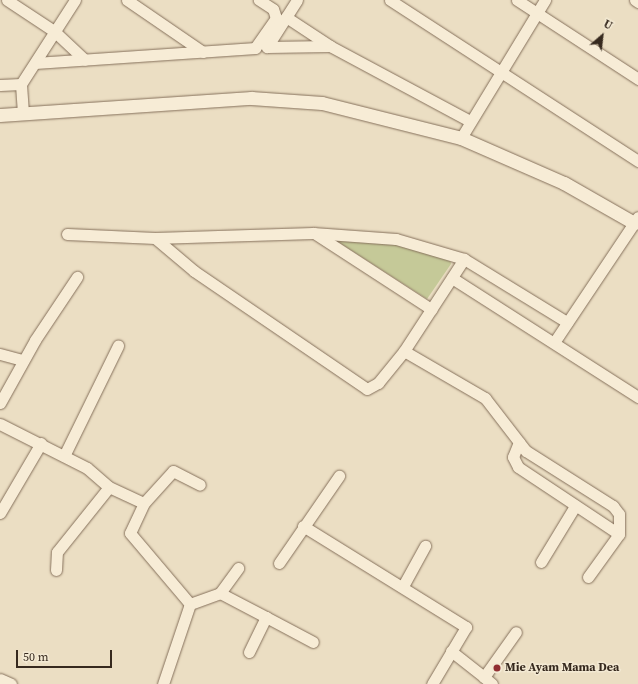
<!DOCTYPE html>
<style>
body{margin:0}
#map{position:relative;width:638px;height:684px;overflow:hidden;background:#ebdec3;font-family:"Source Serif 4",serif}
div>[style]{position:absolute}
.green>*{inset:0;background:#c5c998}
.roads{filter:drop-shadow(0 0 1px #85705b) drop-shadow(0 0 1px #85705b)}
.minor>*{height:11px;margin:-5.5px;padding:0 5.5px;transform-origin:5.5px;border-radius:5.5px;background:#f7ecd6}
.tertiary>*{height:13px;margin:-6.5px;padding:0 6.5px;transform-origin:6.5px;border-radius:6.5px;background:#f7ecd6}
.dots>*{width:11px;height:11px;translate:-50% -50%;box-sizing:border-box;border:2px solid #f3e9d3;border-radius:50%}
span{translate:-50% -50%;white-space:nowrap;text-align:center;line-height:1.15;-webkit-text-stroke:3px #f3e9d3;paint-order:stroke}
.poi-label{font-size:12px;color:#36291e;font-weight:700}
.left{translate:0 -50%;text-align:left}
.north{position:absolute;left:582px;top:16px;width:40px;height:40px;-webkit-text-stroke:3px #f3e9d3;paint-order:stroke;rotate:28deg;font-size:11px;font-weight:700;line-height:16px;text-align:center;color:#36291e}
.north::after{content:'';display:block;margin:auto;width:14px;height:18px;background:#36291e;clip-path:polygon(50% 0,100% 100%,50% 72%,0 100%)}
.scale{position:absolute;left:16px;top:650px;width:96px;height:18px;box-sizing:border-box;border:2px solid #36291e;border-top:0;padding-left:5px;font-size:12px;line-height:14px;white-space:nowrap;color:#36291e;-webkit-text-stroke:3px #f3e9d3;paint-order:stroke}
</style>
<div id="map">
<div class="green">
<div style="clip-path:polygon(335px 240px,406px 245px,450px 259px,451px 264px,427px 299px)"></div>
</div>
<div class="roads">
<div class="minor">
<div style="left:7px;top:0;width:56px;rotate:33.4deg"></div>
<div style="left:54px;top:31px;width:42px;rotate:43.1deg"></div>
<div style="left:127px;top:0;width:92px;rotate:34.4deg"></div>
<div style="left:297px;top:0;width:56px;rotate:122.6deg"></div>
<div style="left:267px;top:47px;width:63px;rotate:-0.9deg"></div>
<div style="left:390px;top:0;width:296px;rotate:33deg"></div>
<div style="left:517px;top:0;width:145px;rotate:33.1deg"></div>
<div style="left:635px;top:0;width:4px;rotate:34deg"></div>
<div style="left:286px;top:17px;width:53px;rotate:33.4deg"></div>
<div style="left:330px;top:46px;width:159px;rotate:28.2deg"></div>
<div style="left:35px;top:63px;width:221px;rotate:-3.9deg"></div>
<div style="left:255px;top:48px;width:37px;rotate:-55deg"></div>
<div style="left:276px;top:18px;width:9px;rotate:-108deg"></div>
<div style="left:273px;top:9px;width:17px;rotate:-147deg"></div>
<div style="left:0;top:85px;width:21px;rotate:-3deg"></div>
<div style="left:23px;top:113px;width:29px;rotate:-94deg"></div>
<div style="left:21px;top:84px;width:100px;rotate:-57.3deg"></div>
<div style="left:461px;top:138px;width:162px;rotate:-58.7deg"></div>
<div style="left:314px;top:233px;width:140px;rotate:33deg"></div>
<div style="left:67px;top:234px;width:88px;rotate:2.6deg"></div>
<div style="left:155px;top:238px;width:158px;rotate:-1.8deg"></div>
<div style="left:313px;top:233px;width:83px;rotate:4.1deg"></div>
<div style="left:396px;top:239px;width:71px;rotate:16.4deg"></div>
<div style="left:464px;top:259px;width:121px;rotate:31.5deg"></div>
<div style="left:155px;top:238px;width:51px;rotate:40.2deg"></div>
<div style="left:194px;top:271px;width:209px;rotate:34.3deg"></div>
<div style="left:367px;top:389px;width:13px;rotate:-29deg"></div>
<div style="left:378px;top:383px;width:41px;rotate:-50.9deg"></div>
<div style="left:404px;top:351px;width:110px;rotate:-56.9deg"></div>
<div style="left:452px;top:278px;width:221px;rotate:32.6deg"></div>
<div style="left:555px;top:341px;width:149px;rotate:-56.2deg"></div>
<div style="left:404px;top:351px;width:94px;rotate:30.1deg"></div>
<div style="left:485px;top:398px;width:67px;rotate:52.3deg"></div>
<div style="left:526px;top:451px;width:103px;rotate:32.3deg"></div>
<div style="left:613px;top:506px;width:10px;rotate:53deg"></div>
<div style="left:619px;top:514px;width:20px;rotate:90deg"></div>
<div style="left:619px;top:534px;width:53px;rotate:125.8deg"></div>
<div style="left:0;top:354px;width:24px;rotate:15deg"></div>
<div style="left:0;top:403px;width:72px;rotate:-60.9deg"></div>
<div style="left:35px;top:340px;width:76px;rotate:-56.3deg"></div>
<div style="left:0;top:424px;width:97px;rotate:26.8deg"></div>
<div style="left:87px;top:468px;width:29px;rotate:41deg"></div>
<div style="left:109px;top:487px;width:38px;rotate:25deg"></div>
<div style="left:144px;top:503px;width:43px;rotate:-47.8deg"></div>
<div style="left:173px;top:471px;width:30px;rotate:27deg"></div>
<div style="left:519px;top:442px;width:16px;rotate:112deg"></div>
<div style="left:513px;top:457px;width:11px;rotate:63deg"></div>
<div style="left:518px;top:467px;width:121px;rotate:33.6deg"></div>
<div style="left:64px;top:456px;width:123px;rotate:-63.9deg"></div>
<div style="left:144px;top:503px;width:33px;rotate:115deg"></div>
<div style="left:130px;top:533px;width:93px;rotate:49.8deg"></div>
<div style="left:0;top:513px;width:81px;rotate:-59.6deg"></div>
<div style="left:303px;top:526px;width:192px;rotate:31.8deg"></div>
<div style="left:466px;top:627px;width:66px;rotate:120.8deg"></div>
<div style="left:541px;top:562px;width:66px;rotate:-58.7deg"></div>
<div style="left:279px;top:563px;width:106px;rotate:-55.4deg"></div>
<div style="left:56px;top:570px;width:18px;rotate:-87deg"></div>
<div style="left:57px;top:552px;width:83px;rotate:-51.3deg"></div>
<div style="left:403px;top:586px;width:46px;rotate:-61.2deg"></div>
<div style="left:220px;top:593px;width:31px;rotate:-54deg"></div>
<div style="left:266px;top:617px;width:53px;rotate:28deg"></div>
<div style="left:451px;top:651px;width:42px;rotate:38.2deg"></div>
<div style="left:0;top:679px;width:12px;rotate:24deg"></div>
<div style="left:163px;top:684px;width:84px;rotate:-71.4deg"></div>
<div style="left:190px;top:604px;width:32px;rotate:-20deg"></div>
<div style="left:220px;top:593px;width:52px;rotate:27.6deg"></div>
<div style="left:266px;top:617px;width:39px;rotate:116deg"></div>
<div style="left:492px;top:684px;width:11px;rotate:-139deg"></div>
<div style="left:484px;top:677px;width:55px;rotate:-54.6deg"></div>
</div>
<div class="tertiary">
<div style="left:0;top:115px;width:252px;rotate:-3.9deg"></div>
<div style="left:251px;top:98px;width:71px;rotate:4deg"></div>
<div style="left:322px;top:103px;width:143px;rotate:14.1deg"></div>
<div style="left:461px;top:138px;width:112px;rotate:23.6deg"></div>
<div style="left:564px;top:183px;width:81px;rotate:29.7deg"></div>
</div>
</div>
<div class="dots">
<div style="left:497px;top:668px;background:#912e32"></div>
</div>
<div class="poi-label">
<span class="left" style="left:505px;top:668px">Mie Ayam Mama Dea</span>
</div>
<div class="north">U</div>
<div class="scale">50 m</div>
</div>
